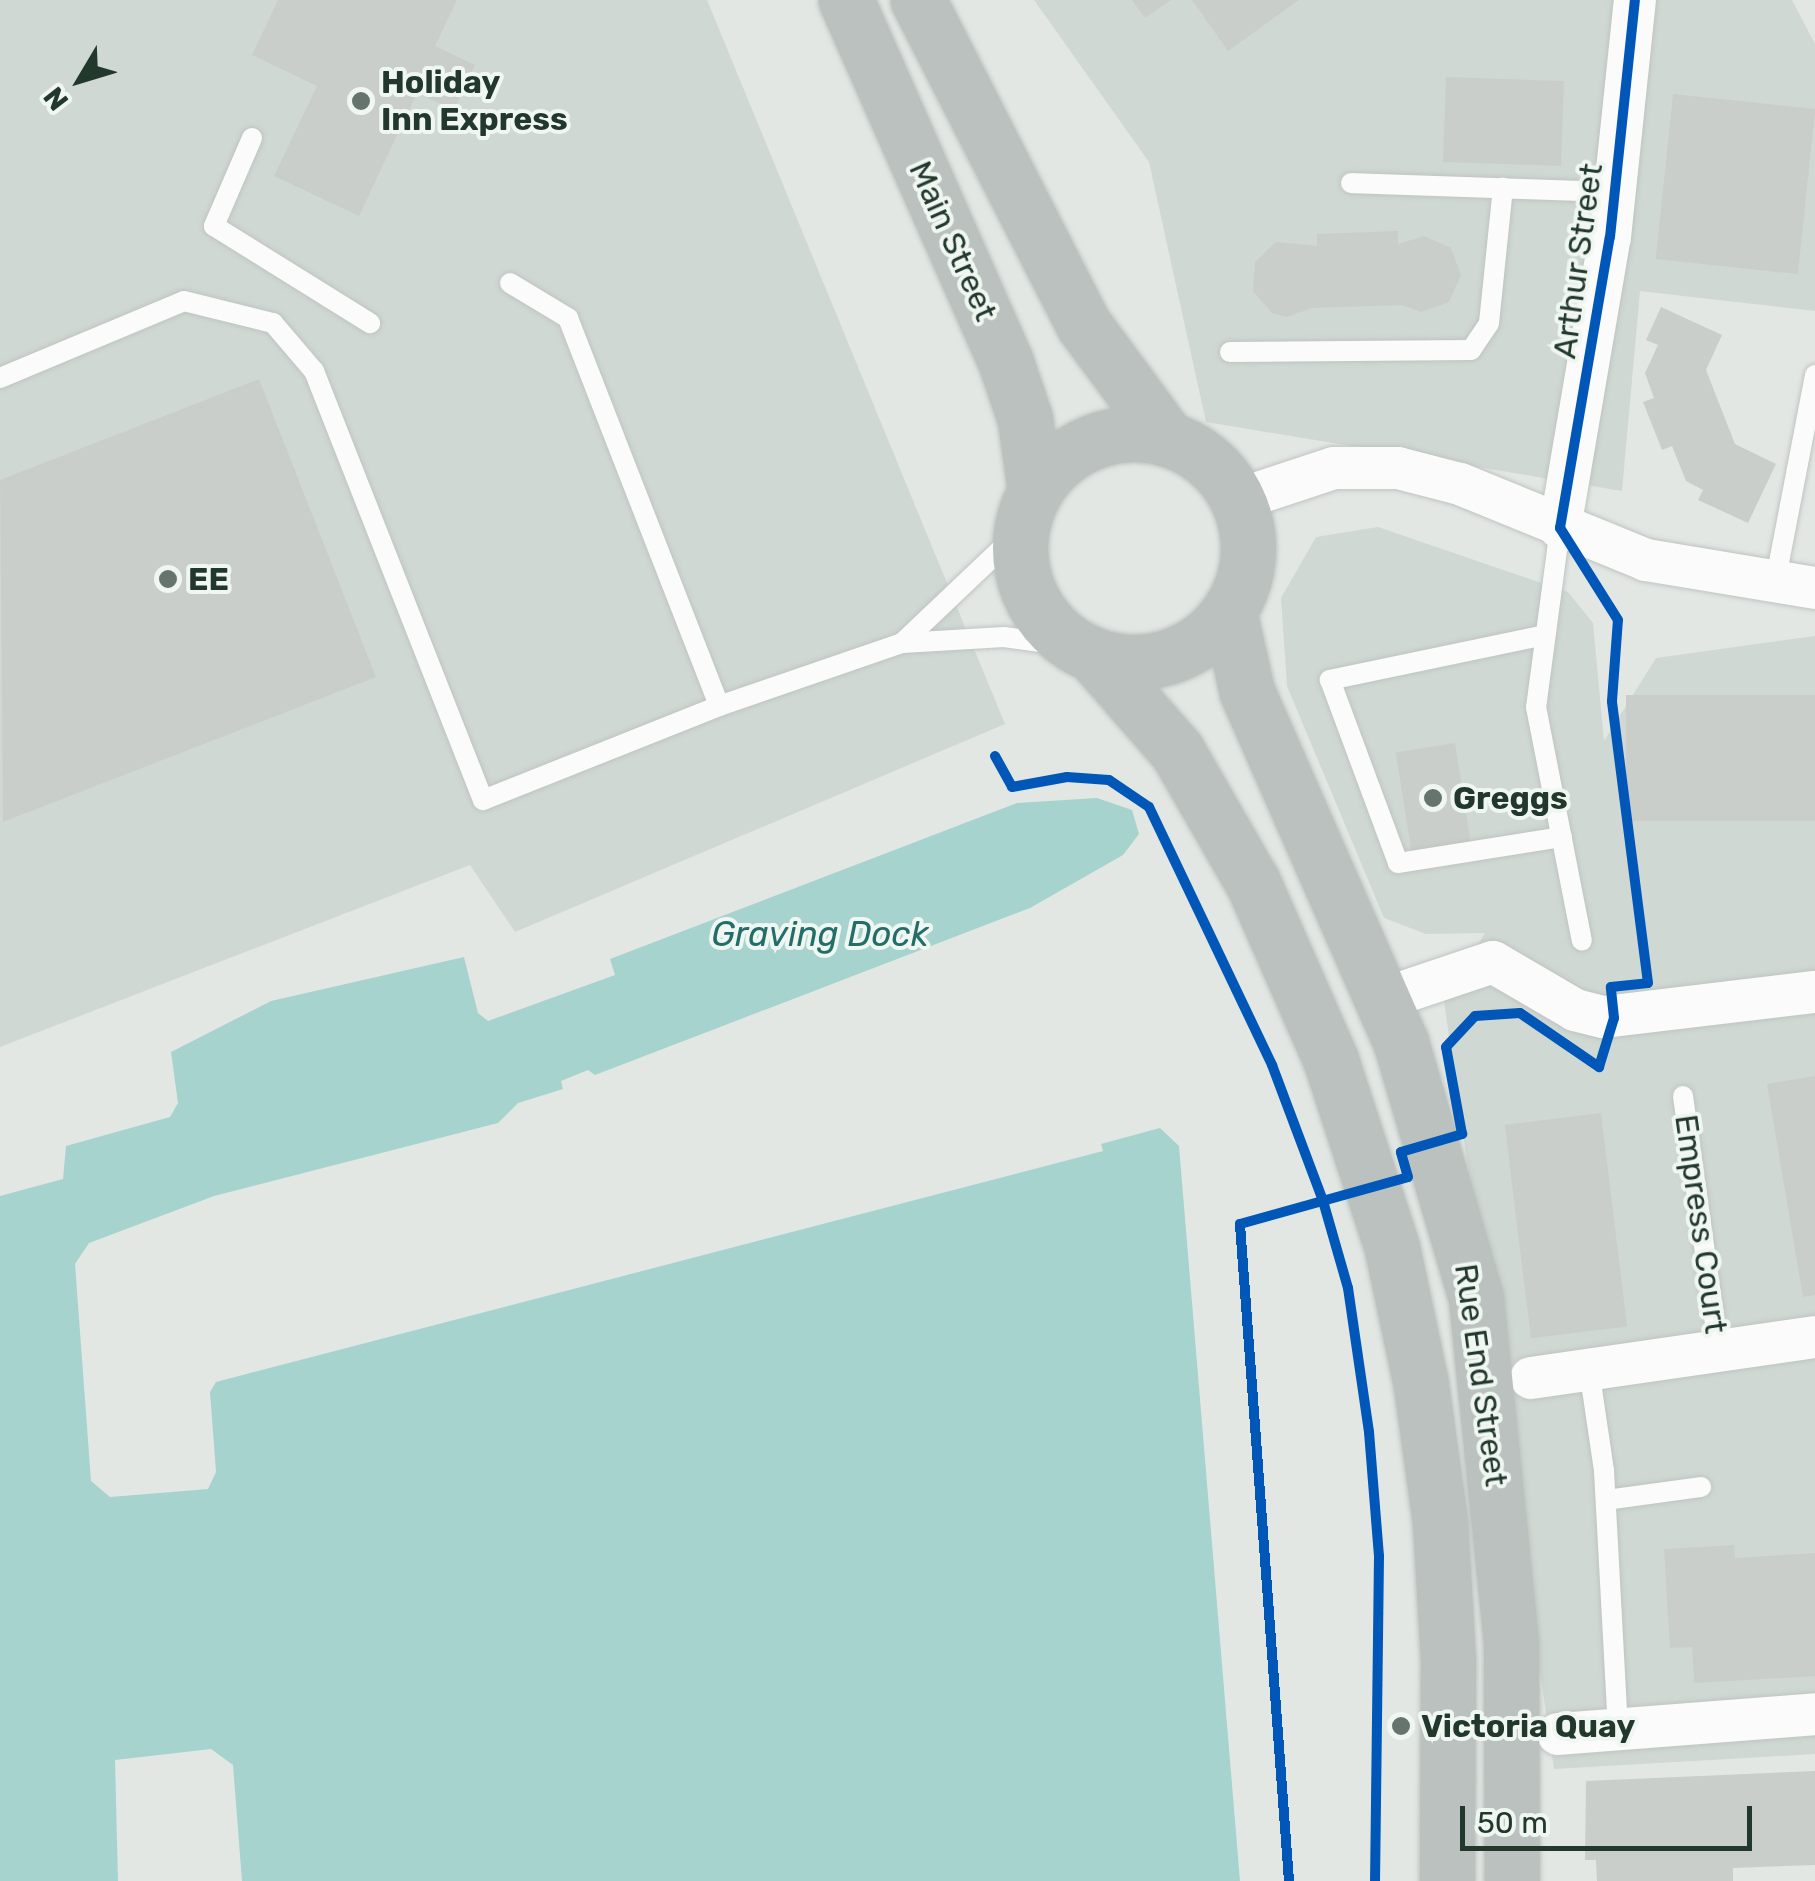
<!DOCTYPE html>
<style>
body{margin:0}
#map{position:relative;width:1815px;height:1881px;overflow:hidden;background:#e2e7e4;font-family:Rubik,sans-serif}
div>[style]{position:absolute}
.built>*{inset:0;background:#d0d8d3}
.water>*{inset:0;background:#a6d3ce}
.building>*{inset:0;background:#c9cecb;transform-origin:0 0}
.roads{filter:drop-shadow(0 0 2px #bfc4c1) drop-shadow(0 0 2px #bfc4c1)}
.lane>*{height:20px;margin:-10px;padding:0 10px;transform-origin:10px;border-radius:10px;background:#fbfbfb}
.street>*{height:42px;margin:-21px;padding:0 21px;transform-origin:21px;border-radius:21px;background:#fbfbfb}
.highway>*{height:55px;margin:-27.5px;padding:0 27.5px;transform-origin:27.5px;border-radius:27.5px;background:#bac1be}
.highway>.ring{margin:-27.5px;padding:0;box-sizing:content-box;background:none;border:55px solid #bac1be;border-radius:50%}
.cycleway>*{height:10px;margin:-5px;padding:0 5px;transform-origin:5px;border-radius:5px;background:#0057b8}
.dots>*{width:28px;height:28px;translate:-50% -50%;box-sizing:border-box;border:5px solid #f0f6f1;border-radius:50%}
span{translate:-50% -50%;white-space:nowrap;text-align:center;line-height:1.15;-webkit-text-stroke:8px #f0f6f1;paint-order:stroke}
.poi-label{font-size:32px;color:#22382d;font-weight:700}
.left{translate:0 -50%;text-align:left}
.street-label{font-size:32px;color:#22382d}
.water-label{font-size:35px;color:#226e68;font-style:italic}
.north{position:absolute;left:30px;top:30px;width:100px;height:100px;-webkit-text-stroke:8px #f0f6f1;paint-order:stroke;rotate:232deg;font-size:28px;font-weight:700;line-height:40px;text-align:center;color:#22382d}
.north::after{content:'';display:block;margin:auto;width:35px;height:45px;background:#22382d;clip-path:polygon(50% 0,100% 100%,50% 72%,0 100%)}
.scale{position:absolute;left:1460px;top:1806px;width:292px;height:45px;box-sizing:border-box;border:5px solid #22382d;border-top:0;padding-left:12px;font-size:30px;line-height:35px;white-space:nowrap;color:#22382d;-webkit-text-stroke:8px #f0f6f1;paint-order:stroke}
</style>
<div id="map">
<div class="built">
<div style="clip-path:polygon(0 0,707px 0,1005px 724px,515px 932px,470px 865px,0 1047px)"></div>
<div style="clip-path:polygon(1034px 0,1792px 0,1815px 44px,1815px 311px,1640px 291px,1622px 491px,1206px 422px,1149px 162px)"></div>
<div style="clip-path:polygon(1378px 527px,1568px 592px,1593px 623px,1604px 741px,1656px 658px,1815px 636px,1815px 1754px,1554px 1769px,1444px 1001px,1485px 933px,1426px 934px,1384px 918px,1287px 686px,1281px 598px,1316px 537px)"></div>
</div>
<div class="water">
<div style="clip-path:polygon(1097px 798px,1132px 810px,1139px 834px,1123px 855px,1030px 908px,595px 1075px,588px 1070px,561px 1081px,563px 1089px,518px 1103px,498px 1123px,214px 1196px,89px 1243px,75px 1264px,91px 1481px,110px 1497px,208px 1489px,216px 1472px,210px 1392px,216px 1382px,1103px 1151px,1101px 1144px,1160px 1128px,1179px 1146px,1240px 1881px,242px 1881px,233px 1765px,211px 1749px,115px 1760px,118px 1881px,0 1881px,0 1196px,63px 1179px,66px 1146px,170px 1117px,178px 1103px,171px 1052px,271px 1001px,464px 957px,478px 1013px,488px 1021px,615px 975px,610px 959px,1017px 803px)"></div>
</div>
<div class="building">
<div style="clip-path:polygon(278px 0,457px 0,435px 46px,475px 65px,454px 110px,417px 93px,359px 216px,274px 176px,317px 86px,252px 55px)"></div>
<div style="clip-path:polygon(1132px 0,1171px 0,1145px 18px)"></div>
<div style="clip-path:polygon(1192px 0,1299px 0,1228px 51px)"></div>
<div style="left:1446px;top:77px;width:118px;height:85px;rotate:2deg"></div>
<div style="left:1673px;top:94px;width:143px;height:166px;rotate:6deg"></div>
<div style="clip-path:polygon(1398px 231px,1398px 244px,1424px 236px,1451px 248px,1461px 275px,1449px 302px,1421px 312px,1402px 305px,1312px 308px,1287px 317px,1272px 313px,1253px 291px,1255px 262px,1276px 242px,1317px 246px,1317px 234px)"></div>
<div style="clip-path:polygon(1661px 307px,1722px 335px,1706px 370px,1735px 444px,1776px 464px,1748px 523px,1698px 500px,1703px 490px,1686px 481px,1672px 446px,1662px 450px,1643px 402px,1654px 398px,1645px 373px,1658px 345px,1646px 340px)"></div>
<div style="clip-path:polygon(259px 379px,376px 677px,3px 822px,0 480px)"></div>
<div style="left:1815px;top:695px;width:126px;height:189px;rotate:90deg"></div>
<div style="left:1455px;top:743px;width:101px;height:60px;rotate:81deg"></div>
<div style="clip-path:polygon(1815px 1076px,1815px 1295px,1803px 1297px,1767px 1084px)"></div>
<div style="left:1601px;top:1113px;width:215px;height:97px;rotate:83deg"></div>
<div style="clip-path:polygon(1734px 1545px,1735px 1558px,1815px 1553px,1815px 1676px,1694px 1683px,1692px 1647px,1670px 1648px,1664px 1549px)"></div>
<div style="clip-path:polygon(1815px 1771px,1815px 1865px,1733px 1868px,1733px 1881px,1597px 1881px,1596px 1860px,1585px 1860px,1586px 1781px)"></div>
</div>
<div class="roads">
<div class="lane">
<div style="left:252px;top:138px;width:96px;rotate:113.4deg"></div>
<div style="left:214px;top:226px;width:184px;rotate:31.9deg"></div>
<div style="left:1351px;top:183px;width:264px;rotate:2deg"></div>
<div style="left:510px;top:283px;width:68px;rotate:31.1deg"></div>
<div style="left:568px;top:318px;width:416px;rotate:68.7deg"></div>
<div style="left:1230px;top:352px;width:241px;rotate:-0.5deg"></div>
<div style="left:1471px;top:350px;width:32px;rotate:-56deg"></div>
<div style="left:1489px;top:323px;width:136px;rotate:-84.1deg"></div>
<div style="left:0;top:378px;width:199px;rotate:-22.7deg"></div>
<div style="left:184px;top:301px;width:92px;rotate:13.9deg"></div>
<div style="left:273px;top:323px;width:63px;rotate:49.5deg"></div>
<div style="left:314px;top:371px;width:461px;rotate:68.5deg"></div>
<div style="left:483px;top:800px;width:254px;rotate:-21.7deg"></div>
<div style="left:719px;top:706px;width:194px;rotate:-19deg"></div>
<div style="left:902px;top:643px;width:102px;rotate:-3.4deg"></div>
<div style="left:1004px;top:637px;width:74px;rotate:7.8deg"></div>
<div style="left:1560px;top:528px;width:181px;rotate:97.6deg"></div>
<div style="left:1536px;top:707px;width:238px;rotate:78.9deg"></div>
<div style="left:1775px;top:583px;width:212px;rotate:-79.1deg"></div>
<div style="left:1545px;top:635px;width:220px;rotate:168.2deg"></div>
<div style="left:1330px;top:680px;width:195px;rotate:69.6deg"></div>
<div style="left:1398px;top:863px;width:166px;rotate:-9deg"></div>
<div style="left:902px;top:643px;width:163px;rotate:-43.5deg"></div>
<div style="left:1683px;top:1096px;width:258px;rotate:82deg"></div>
<div style="left:1589px;top:1369px;width:103px;rotate:81.6deg"></div>
<div style="left:1604px;top:1471px;width:258px;rotate:86.9deg"></div>
<div style="left:1606px;top:1500px;width:96px;rotate:-7.8deg"></div>
</div>
<div class="street">
<div style="left:1237px;top:500px;width:102px;rotate:-18.3deg"></div>
<div style="left:1334px;top:468px;width:64px"></div>
<div style="left:1398px;top:468px;width:64px;rotate:14.5deg"></div>
<div style="left:1460px;top:484px;width:201px;rotate:22.2deg"></div>
<div style="left:1646px;top:560px;width:171px;rotate:9.4deg"></div>
<div style="left:1560px;top:528px;width:295px;rotate:-80.3deg"></div>
<div style="left:1610px;top:237px;width:238px;rotate:-84deg"></div>
<div style="left:1383px;top:999px;width:116px;rotate:-18.6deg"></div>
<div style="left:1493px;top:962px;width:95px;rotate:30.3deg"></div>
<div style="left:1575px;top:1010px;width:30px;rotate:14deg"></div>
<div style="left:1604px;top:1017px;width:212px;rotate:-6.8deg"></div>
<div style="left:1531px;top:1378px;width:287px;rotate:-8.2deg"></div>
<div style="left:1558px;top:1734px;width:258px;rotate:-4.4deg"></div>
</div>
<div class="highway">
<div style="left:846px;top:0;width:394px;rotate:66.2deg"></div>
<div style="left:1005px;top:360px;width:62px;rotate:71.3deg"></div>
<div style="left:1025px;top:419px;width:72px;rotate:82deg"></div>
<div style="left:918px;top:0;width:364px;rotate:63deg"></div>
<div style="left:1083px;top:324px;width:142px;rotate:53.6deg"></div>
<div class="ring" style="left:1020px;top:434px;width:173px;height:173px"></div>
<div style="left:1229px;top:612px;width:82px;rotate:77.3deg"></div>
<div style="left:1247px;top:692px;width:383px;rotate:66.3deg"></div>
<div style="left:1401px;top:1043px;width:266px;rotate:73.6deg"></div>
<div style="left:1476px;top:1298px;width:347px;rotate:84.2deg"></div>
<div style="left:1511px;top:1643px;width:238px;rotate:89.8deg"></div>
<div style="left:1094px;top:656px;width:126px;rotate:48.9deg"></div>
<div style="left:1177px;top:751px;width:152px;rotate:60.1deg"></div>
<div style="left:1253px;top:883px;width:194px;rotate:66.3deg"></div>
<div style="left:1331px;top:1061px;width:197px;rotate:71.9deg"></div>
<div style="left:1392px;top:1248px;width:140px;rotate:78deg"></div>
<div style="left:1421px;top:1385px;width:138px;rotate:82.1deg"></div>
<div style="left:1440px;top:1522px;width:138px;rotate:86.7deg"></div>
<div style="left:1448px;top:1660px;width:221px;rotate:90.3deg"></div>
</div>
</div>
<div class="cycleway">
<div style="left:995px;top:756px;width:35px;rotate:61deg"></div>
<div style="left:1012px;top:787px;width:56px;rotate:-10.3deg"></div>
<div style="left:1067px;top:777px;width:42px;rotate:4.1deg"></div>
<div style="left:1109px;top:780px;width:48px;rotate:34deg"></div>
<div style="left:1149px;top:807px;width:286px;rotate:64.5deg"></div>
<div style="left:1272px;top:1065px;width:145px;rotate:69.4deg"></div>
<div style="left:1323px;top:1201px;width:91px;rotate:74deg"></div>
<div style="left:1348px;top:1288px;width:146px;rotate:81.7deg"></div>
<div style="left:1369px;top:1432px;width:124px;rotate:85.4deg"></div>
<div style="left:1379px;top:1556px;width:325px;rotate:90.7deg"></div>
<div style="left:1289px;top:1881px;width:659px;rotate:-94.27deg"></div>
<div style="left:1240px;top:1224px;width:174px;rotate:-15.6deg"></div>
<div style="left:1408px;top:1177px;width:26px;rotate:-106deg"></div>
<div style="left:1401px;top:1152px;width:64px;rotate:-16.4deg"></div>
<div style="left:1462px;top:1134px;width:88px;rotate:-100.4deg"></div>
<div style="left:1446px;top:1047px;width:42px;rotate:-46.9deg"></div>
<div style="left:1475px;top:1016px;width:45px;rotate:-3.8deg"></div>
<div style="left:1520px;top:1013px;width:96px;rotate:34.4deg"></div>
<div style="left:1599px;top:1067px;width:51px;rotate:-73deg"></div>
<div style="left:1614px;top:1018px;width:31px;rotate:-96deg"></div>
<div style="left:1611px;top:987px;width:37px;rotate:-6deg"></div>
<div style="left:1648px;top:983px;width:284px;rotate:-97.3deg"></div>
<div style="left:1612px;top:701px;width:81px;rotate:-85.8deg"></div>
<div style="left:1618px;top:620px;width:109px;rotate:-122.2deg"></div>
<div style="left:1560px;top:528px;width:295px;rotate:-80.3deg"></div>
<div style="left:1610px;top:237px;width:238px;rotate:-84deg"></div>
</div>
<div class="dots">
<div style="left:361px;top:101px;background:#65756d"></div>
<div style="left:168px;top:579px;background:#65756d"></div>
<div style="left:1433px;top:798px;background:#65756d"></div>
<div style="left:1401px;top:1726px;background:#65756d"></div>
</div>
<div class="poi-label">
<span class="left" style="left:381px;top:101px">Holiday<br>Inn Express</span>
<span class="left" style="left:188px;top:579px">EE</span>
<span class="left" style="left:1453px;top:798px">Greggs</span>
<span class="left" style="left:1421px;top:1726px">Victoria Quay</span>
</div>
<div class="street-label">
<span style="left:953px;top:241px;rotate:66deg">Main Street</span>
<span style="left:1578px;top:261px;rotate:-82deg">Arthur Street</span>
<span style="left:1701px;top:1224px;rotate:82deg">Empress Court</span>
<span style="left:1481px;top:1375px;rotate:82deg">Rue End Street</span>
</div>
<div class="water-label">
<span style="left:820px;top:934px">Graving Dock</span>
</div>
<div class="north">N</div>
<div class="scale">50 m</div>
</div>
